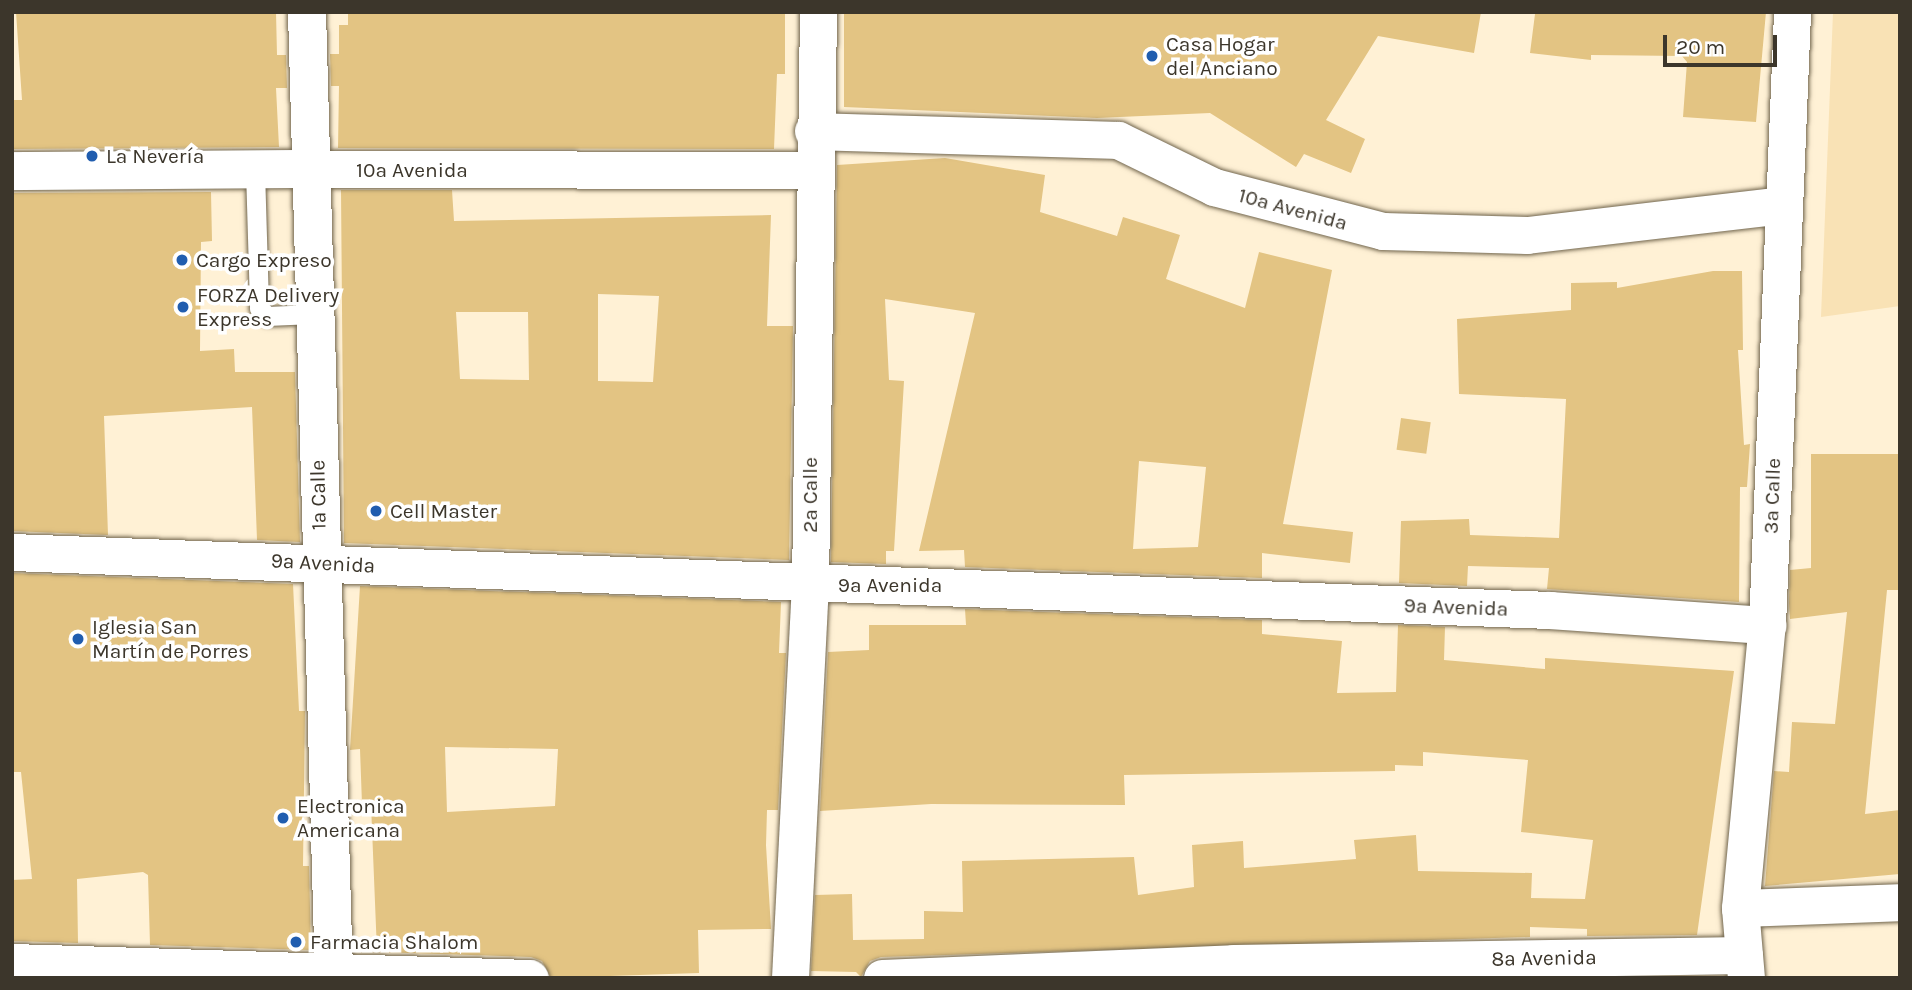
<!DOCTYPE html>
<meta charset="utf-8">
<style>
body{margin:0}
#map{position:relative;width:1912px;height:990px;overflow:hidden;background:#fff1d5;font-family:Karla,sans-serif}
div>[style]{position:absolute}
.green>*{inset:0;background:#f9e2b5}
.building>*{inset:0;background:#e3c483;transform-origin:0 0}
.roads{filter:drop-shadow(0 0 2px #71654d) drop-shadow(0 0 2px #71654d)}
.lane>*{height:19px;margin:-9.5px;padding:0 9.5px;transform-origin:9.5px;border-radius:9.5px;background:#fff}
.street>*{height:37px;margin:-18.5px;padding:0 18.5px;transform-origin:18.5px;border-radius:18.5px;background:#fff}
.secondary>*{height:38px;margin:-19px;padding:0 19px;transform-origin:19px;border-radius:19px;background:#fff}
.dots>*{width:19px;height:19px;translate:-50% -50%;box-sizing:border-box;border:4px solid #fff;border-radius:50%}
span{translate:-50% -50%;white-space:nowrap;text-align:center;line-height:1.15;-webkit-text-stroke:7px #fff;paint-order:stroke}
.poi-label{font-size:21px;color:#3c362b}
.left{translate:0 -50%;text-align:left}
.street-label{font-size:21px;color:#3c362b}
.frame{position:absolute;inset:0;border:14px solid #3c362b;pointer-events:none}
.scale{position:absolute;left:1663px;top:35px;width:114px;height:32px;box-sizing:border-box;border:4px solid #3c362b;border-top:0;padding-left:9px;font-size:21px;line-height:24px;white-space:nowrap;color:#3c362b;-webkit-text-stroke:5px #fff;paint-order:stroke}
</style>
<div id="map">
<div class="green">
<div style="clip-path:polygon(1833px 12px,1900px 12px,1900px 306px,1821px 317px)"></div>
</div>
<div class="building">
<div style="clip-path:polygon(16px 12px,276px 12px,277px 55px,286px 55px,287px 88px,276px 88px,279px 147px,12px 149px,12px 100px,22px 100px)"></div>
<div style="clip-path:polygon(348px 12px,785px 12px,785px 74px,777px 74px,774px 149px,338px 148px,339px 86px,331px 86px,330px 54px,339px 54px,339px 25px,348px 25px)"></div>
<div style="clip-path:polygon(844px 12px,1481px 12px,1474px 53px,1378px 36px,1326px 120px,1365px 139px,1351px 173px,1304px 154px,1296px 167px,1210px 113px,1097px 118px,844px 107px)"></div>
<div style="clip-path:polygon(1561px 12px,1766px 12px,1756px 122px,1683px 117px,1687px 62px,1682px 56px,1591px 55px,1591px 60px,1530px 53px,1535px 14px)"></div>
<div style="clip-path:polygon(evenodd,945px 158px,1045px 175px,1040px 212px,1117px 236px,1123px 217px,1180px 235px,1166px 279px,1245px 308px,1259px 252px,1332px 270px,1283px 524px,1353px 532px,1350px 563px,1262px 553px,1262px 578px,965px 567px,964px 550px,919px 551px,975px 313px,885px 299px,889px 380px,904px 381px,894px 551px,886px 551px,886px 564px,831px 562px,837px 165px,945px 158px,1139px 461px,1206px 467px,1198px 547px,1133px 549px,1139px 461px)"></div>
<div style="clip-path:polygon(evenodd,341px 190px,452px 190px,454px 221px,771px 215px,767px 326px,793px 326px,789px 560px,344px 543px,341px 190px,598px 294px,659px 296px,653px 382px,598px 381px,598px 294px,341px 190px,456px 312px,528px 312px,529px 380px,460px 379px,456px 312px)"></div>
<div style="clip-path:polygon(211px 192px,212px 241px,201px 242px,200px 351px,234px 349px,235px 372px,295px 372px,300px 542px,257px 540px,252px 407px,104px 416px,108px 535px,12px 531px,12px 193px)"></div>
<div style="clip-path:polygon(1713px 271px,1742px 271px,1743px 350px,1738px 350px,1744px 445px,1750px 444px,1747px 487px,1740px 487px,1739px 602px,1547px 589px,1549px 568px,1468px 566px,1467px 586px,1399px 583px,1401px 521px,1469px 519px,1470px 535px,1559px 538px,1566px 399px,1459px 394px,1457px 319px,1571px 310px,1571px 283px,1617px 282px,1617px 288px)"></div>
<div style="left:1401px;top:418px;width:30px;height:32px;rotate:8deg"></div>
<div style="clip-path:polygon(1811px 454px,1900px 454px,1900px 590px,1887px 590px,1865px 814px,1900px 810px,1900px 874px,1765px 886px,1774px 771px,1789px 772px,1792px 722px,1835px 724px,1847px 612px,1790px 619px,1789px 603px,1790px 570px,1811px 568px)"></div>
<div style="clip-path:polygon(12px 573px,293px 584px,299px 711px,305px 711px,303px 866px,309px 866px,311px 950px,150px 945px,148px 875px,143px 872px,77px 879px,78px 943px,12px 941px,12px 880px,32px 879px,21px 772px,12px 772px)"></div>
<div style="clip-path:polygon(evenodd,360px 586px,781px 602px,779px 653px,786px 653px,778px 810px,767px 810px,766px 845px,771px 929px,698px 930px,699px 973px,551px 978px,542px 961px,531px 957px,377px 952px,371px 804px,362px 804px,360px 749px,350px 750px,360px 586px,445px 747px,558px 749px,555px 806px,447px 812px,445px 747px)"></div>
<div style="clip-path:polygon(965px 609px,1262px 620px,1262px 634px,1342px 641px,1337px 693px,1396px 692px,1398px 625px,1445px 627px,1444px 660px,1545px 669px,1545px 658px,1734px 671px,1697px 935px,1587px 936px,1587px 929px,1530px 927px,1530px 937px,881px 957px,870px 961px,861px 977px,856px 972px,811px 971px,815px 895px,852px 894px,853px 940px,924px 939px,924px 911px,963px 912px,962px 861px,1134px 857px,1138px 895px,1194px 887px,1192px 845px,1243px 841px,1244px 868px,1356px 859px,1354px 840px,1416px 835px,1418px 871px,1532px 873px,1531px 898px,1585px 899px,1593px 840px,1521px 832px,1528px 760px,1423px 752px,1423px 766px,1395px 765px,1395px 771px,1124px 775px,1125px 805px,931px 804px,820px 811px,828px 652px,869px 650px,869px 625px,966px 625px)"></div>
</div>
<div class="roads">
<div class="lane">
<div style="left:255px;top:170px;width:138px;rotate:88.3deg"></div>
<div style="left:259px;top:308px;width:11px;rotate:45deg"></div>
<div style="left:267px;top:316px;width:46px;rotate:-2.5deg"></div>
</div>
<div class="street">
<div style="left:813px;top:131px;width:305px;rotate:1.7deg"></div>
<div style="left:1118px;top:140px;width:107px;rotate:26.1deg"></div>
<div style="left:1214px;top:187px;width:175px;rotate:14.6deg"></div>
<div style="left:1383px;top:231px;width:144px;rotate:1.6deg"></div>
<div style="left:1527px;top:235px;width:257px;rotate:-6.7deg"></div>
<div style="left:311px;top:169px;width:501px;rotate:0.11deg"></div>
<div style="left:12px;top:552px;width:1539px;rotate:2.16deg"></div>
<div style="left:1550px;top:610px;width:218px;rotate:4deg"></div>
<div style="left:1740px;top:908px;width:160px;rotate:-2.1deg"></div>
<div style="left:12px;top:962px;width:518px;rotate:1.77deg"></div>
<div style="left:790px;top:978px;width:394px;rotate:-87.1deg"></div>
<div style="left:810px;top:585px;width:573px;rotate:-89.2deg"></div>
<div style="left:882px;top:978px;width:351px;rotate:-2.4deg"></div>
<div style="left:1233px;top:963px;width:511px;rotate:-0.9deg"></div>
<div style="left:1746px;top:978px;width:70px;rotate:-94.9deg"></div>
<div style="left:1740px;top:908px;width:284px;rotate:-84.6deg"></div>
<div style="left:1767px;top:625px;width:614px;rotate:-87.66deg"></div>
</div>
<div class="secondary">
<div style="left:307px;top:12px;width:966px;rotate:88.4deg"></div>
<div style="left:12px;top:171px;width:299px;rotate:-0.4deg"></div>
</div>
</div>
<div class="dots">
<div style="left:1152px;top:56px;background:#205daf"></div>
<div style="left:92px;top:156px;background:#205daf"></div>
<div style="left:182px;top:260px;background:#205daf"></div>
<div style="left:183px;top:307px;background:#205daf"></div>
<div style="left:376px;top:511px;background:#205daf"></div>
<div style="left:78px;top:639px;background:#205daf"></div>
<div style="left:283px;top:818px;background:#205daf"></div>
<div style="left:296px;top:942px;background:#205daf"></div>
</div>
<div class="poi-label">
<span class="left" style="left:1166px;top:56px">Casa Hogar<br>del Anciano</span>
<span class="left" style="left:106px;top:156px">La Nevería</span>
<span class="left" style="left:196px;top:260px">Cargo Expreso</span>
<span class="left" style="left:197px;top:307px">FORZA Delivery<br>Express</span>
<span class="left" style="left:390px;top:511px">Cell Master</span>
<span class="left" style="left:92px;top:639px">Iglesia San<br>Martín de Porres</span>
<span class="left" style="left:297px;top:818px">Electronica<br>Americana</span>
<span class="left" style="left:310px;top:942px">Farmacia Shalom</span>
</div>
<div class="street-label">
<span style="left:412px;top:170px">10a Avenida</span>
<span style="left:1293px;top:209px;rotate:15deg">10a Avenida</span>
<span style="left:318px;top:495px;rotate:-91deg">1a Calle</span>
<span style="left:810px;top:495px;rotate:-90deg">2a Calle</span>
<span style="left:1772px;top:496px;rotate:-88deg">3a Calle</span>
<span style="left:323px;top:563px;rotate:3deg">9a Avenida</span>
<span style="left:890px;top:585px">9a Avenida</span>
<span style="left:1456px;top:607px;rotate:2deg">9a Avenida</span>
<span style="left:1544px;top:958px;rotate:-1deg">8a Avenida</span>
</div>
<div class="frame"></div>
<div class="scale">20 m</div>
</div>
